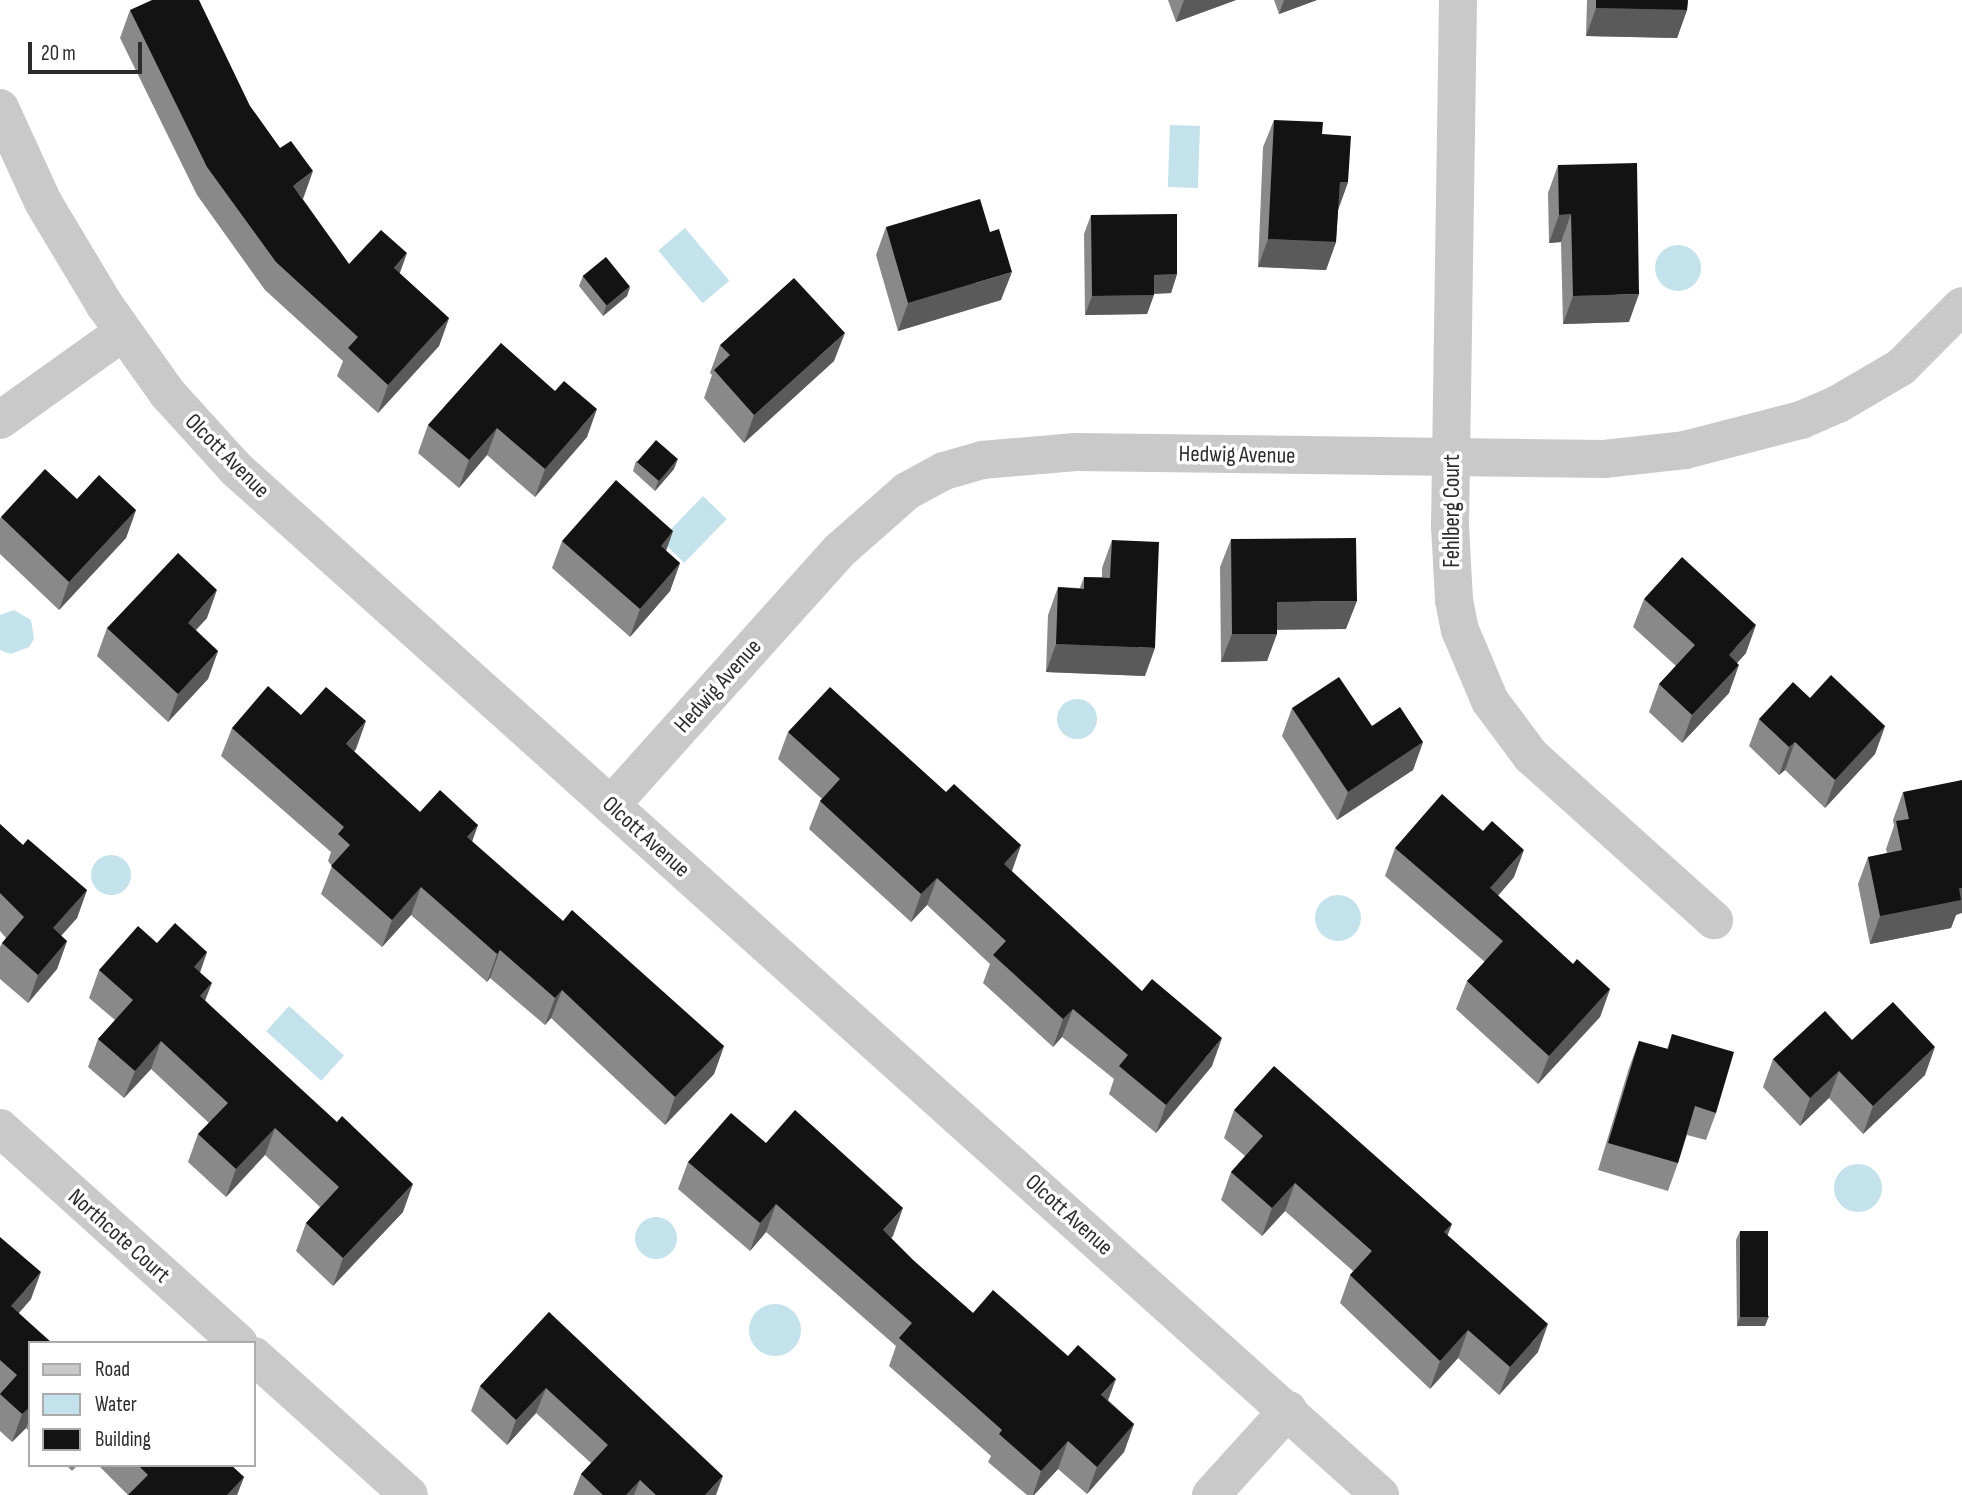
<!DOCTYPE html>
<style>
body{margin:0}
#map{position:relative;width:1962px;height:1495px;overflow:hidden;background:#fff;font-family:"Sofia Sans Condensed",sans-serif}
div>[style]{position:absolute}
.water>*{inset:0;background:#c3e2ec;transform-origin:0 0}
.round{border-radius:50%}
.minor>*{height:38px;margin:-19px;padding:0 19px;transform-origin:19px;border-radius:19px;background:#c9c9c9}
.wall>*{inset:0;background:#898989}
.shaded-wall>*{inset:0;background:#5a5a5a}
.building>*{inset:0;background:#131313;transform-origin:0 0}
span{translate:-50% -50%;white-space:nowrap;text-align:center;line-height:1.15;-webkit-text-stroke:7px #fff;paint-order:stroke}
.street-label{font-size:23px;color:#2c2c2c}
.legend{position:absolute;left:28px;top:1341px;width:228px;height:126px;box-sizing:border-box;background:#fff;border:2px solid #ababab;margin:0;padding:9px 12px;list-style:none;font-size:21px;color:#2c2c2c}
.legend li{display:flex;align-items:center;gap:14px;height:35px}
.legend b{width:35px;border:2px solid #ababab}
.scale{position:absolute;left:28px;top:42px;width:114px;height:32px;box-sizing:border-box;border:4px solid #2c2c2c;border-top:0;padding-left:9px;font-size:21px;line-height:24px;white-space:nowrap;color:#2c2c2c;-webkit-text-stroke:5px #fff;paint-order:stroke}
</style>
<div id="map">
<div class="water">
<div style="left:1170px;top:125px;width:30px;height:62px;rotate:2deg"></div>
<div style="left:685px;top:228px;width:69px;height:35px;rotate:50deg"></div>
<div class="round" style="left:1655px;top:245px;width:46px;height:46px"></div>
<div style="left:703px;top:496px;width:33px;height:61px;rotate:44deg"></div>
<div style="clip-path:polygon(14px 610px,31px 620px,34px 639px,29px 647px,11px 654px,0 650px,0 615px)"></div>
<div class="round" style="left:1057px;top:699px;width:40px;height:40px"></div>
<div class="round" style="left:91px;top:855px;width:40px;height:40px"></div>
<div class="round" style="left:1315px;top:895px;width:46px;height:46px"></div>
<div style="left:289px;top:1006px;width:74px;height:34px;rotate:42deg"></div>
<div class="round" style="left:1834px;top:1164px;width:48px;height:48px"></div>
<div class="round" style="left:635px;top:1217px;width:42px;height:42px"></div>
<div class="round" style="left:749px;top:1304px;width:52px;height:52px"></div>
</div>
<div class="minor">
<div style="left:1458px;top:0;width:526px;rotate:90.87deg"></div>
<div style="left:1450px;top:526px;width:74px;rotate:86.9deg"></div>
<div style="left:1454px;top:600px;width:31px;rotate:79deg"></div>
<div style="left:1460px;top:630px;width:77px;rotate:67.1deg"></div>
<div style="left:1490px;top:701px;width:69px;rotate:53.3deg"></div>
<div style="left:1531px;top:756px;width:246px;rotate:41.9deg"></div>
<div style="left:0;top:108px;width:103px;rotate:65.4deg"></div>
<div style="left:43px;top:202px;width:119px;rotate:59.1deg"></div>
<div style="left:104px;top:304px;width:110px;rotate:54.6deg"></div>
<div style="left:168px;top:394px;width:101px;rotate:47.8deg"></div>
<div style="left:236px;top:469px;width:1537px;rotate:41.89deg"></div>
<div style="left:0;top:420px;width:150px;rotate:-35.5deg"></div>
<div style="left:611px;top:805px;width:343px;rotate:-48.1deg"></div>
<div style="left:840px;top:550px;width:89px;rotate:-41.4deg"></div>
<div style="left:907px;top:491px;width:42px;rotate:-28.4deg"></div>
<div style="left:944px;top:471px;width:40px;rotate:-16deg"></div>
<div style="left:982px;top:460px;width:94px;rotate:-4.9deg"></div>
<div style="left:1076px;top:452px;width:528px;rotate:0.76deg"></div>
<div style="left:1604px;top:459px;width:81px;rotate:-6.3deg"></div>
<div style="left:1685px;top:450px;width:120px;rotate:-14.5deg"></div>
<div style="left:1801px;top:420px;width:40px;rotate:-23.4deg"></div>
<div style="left:1838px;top:404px;width:73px;rotate:-30.4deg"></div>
<div style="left:1901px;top:367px;width:86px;rotate:-45deg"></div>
<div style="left:0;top:1128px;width:321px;rotate:42deg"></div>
<div style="left:254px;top:1356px;width:208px;rotate:41.9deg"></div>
<div style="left:1211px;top:1495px;width:115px;rotate:-47.8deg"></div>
</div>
<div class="wall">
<div style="clip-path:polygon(1168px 0,1236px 0,1176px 22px)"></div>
<div style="clip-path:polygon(1274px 0,1317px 0,1279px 14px)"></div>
<div style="clip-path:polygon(1587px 0,1688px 0,1687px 10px,1677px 38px,1586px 36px)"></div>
<div style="clip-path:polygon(130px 10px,250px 106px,280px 148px,303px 199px,349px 264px,400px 274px,449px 318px,439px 346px,378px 413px,337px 376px,343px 361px,265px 290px,197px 195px,120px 38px)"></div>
<div style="clip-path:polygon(1274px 120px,1322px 134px,1348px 182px,1338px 210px,1336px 242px,1326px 270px,1258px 267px,1263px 147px)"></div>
<div style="clip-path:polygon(1558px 165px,1629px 322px,1563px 324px,1561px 242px,1549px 243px,1548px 193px)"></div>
<div style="clip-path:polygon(1091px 215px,1177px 274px,1171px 293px,1154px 294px,1147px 314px,1085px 315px,1084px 234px)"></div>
<div style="clip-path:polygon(886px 227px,1001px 300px,898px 331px,876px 255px)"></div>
<div style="clip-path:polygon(583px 276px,630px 287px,627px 296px,603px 316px,579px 286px)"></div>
<div style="clip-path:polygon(501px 343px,587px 437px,535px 497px,487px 455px,459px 488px,418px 453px,428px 425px)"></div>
<div style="clip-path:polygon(720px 345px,834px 361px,744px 443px,704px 398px,712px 375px,710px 373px)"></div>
<div style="clip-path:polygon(636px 461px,674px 469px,655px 491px,633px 471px)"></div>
<div style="clip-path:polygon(77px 499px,136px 510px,126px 538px,59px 610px,0 554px,0 519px,1px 517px)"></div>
<div style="clip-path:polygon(673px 531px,666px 551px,680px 563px,670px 591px,630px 637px,552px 568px,562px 541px)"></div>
<div style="clip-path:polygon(1231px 539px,1346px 629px,1277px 629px,1267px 661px,1221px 662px,1220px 567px)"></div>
<div style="clip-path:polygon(1112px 540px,1145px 676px,1046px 672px,1048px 615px,1058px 587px,1080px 588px,1084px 577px,1102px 577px,1102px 568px)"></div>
<div style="clip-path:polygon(1644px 599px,1746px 653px,1737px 663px,1729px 693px,1682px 743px,1649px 712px,1659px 684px,1676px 666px,1633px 627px)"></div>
<div style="clip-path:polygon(207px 618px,196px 630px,218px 651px,208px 679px,168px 722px,97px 656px,107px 628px)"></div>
<div style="clip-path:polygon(1810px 698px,1885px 726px,1875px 754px,1825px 808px,1785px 770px,1779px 775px,1749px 746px,1759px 719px)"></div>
<div style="clip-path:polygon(1292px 708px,1423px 742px,1413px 770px,1337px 820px,1282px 736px)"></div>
<div style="clip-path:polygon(301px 715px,356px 749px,354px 751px,420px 812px,478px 825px,472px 841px,563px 921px,724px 1046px,714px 1074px,665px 1125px,551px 1018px,545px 1025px,490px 978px,487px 982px,411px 915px,382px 947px,321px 894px,332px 866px,328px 861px,331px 852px,221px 756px,232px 728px)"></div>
<div style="clip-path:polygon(788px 732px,946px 792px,1021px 845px,1012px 871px,1212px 1066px,1156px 1133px,1109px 1094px,1114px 1079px,1062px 1037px,1053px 1047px,983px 983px,990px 964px,927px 905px,911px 922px,809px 829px,820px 801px,822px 799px,778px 759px)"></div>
<div style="clip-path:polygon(1903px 792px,1956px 915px,1951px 928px,1870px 944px,1858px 884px,1868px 857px,1887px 853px,1886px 849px,1894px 826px,1893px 820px)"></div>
<div style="clip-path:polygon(0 824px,23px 845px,87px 890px,77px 918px,61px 936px,67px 941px,57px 969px,28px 1003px,0 979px,0 947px,2px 943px,6px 938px,0 931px)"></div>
<div style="clip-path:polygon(1395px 848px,1514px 877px,1498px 896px,1573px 964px,1610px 989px,1600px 1017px,1538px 1084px,1456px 1009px,1467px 981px,1485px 962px,1385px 876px)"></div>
<div style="clip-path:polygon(157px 943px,207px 952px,200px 973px,205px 1000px,403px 1212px,333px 1286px,296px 1251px,306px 1223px,320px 1207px,265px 1155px,226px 1197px,188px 1162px,198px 1134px,209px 1123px,151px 1069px,124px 1098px,88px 1067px,98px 1039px,115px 1020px,89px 998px,99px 970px)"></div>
<div style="clip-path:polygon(1672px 1034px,1716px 1113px,1706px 1140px,1687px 1135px,1678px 1163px,1668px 1191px,1598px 1170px,1629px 1068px,1639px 1041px,1667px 1049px)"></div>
<div style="clip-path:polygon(1852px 1040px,1925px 1075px,1863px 1134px,1829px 1098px,1800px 1126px,1763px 1087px,1773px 1059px)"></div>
<div style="clip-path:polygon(1234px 1110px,1452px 1224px,1447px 1235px,1538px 1352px,1499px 1395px,1458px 1358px,1430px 1389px,1340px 1303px,1350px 1275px,1353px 1271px,1285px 1211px,1262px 1236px,1221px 1200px,1231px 1172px,1245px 1156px,1224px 1138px)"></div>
<div style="clip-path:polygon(766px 1143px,893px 1236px,891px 1238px,913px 1260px,973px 1313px,1108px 1400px,1134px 1424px,1124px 1452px,1087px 1494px,1058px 1469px,1034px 1495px,1027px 1495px,988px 1462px,991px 1456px,889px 1366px,896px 1346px,766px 1232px,750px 1251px,678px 1189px,688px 1162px)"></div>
<div style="clip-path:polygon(1740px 1231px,1765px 1326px,1737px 1326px,1736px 1240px)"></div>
<div style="clip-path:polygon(0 1237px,31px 1299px,19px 1313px,30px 1343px,30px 1432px,26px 1428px,12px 1442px,0 1431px)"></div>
<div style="clip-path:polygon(549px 1312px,716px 1495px,573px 1495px,581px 1474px,591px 1463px,536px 1413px,507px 1445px,471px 1411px,480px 1386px)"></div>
<div style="clip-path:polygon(66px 1465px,78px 1465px,72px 1471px)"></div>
<div style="clip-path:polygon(98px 1465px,231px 1465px,244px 1477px,237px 1495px,128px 1495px)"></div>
</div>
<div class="shaded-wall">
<div style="clip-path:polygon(1184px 0,1236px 0,1176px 22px)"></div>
<div style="clip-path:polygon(1284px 0,1317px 0,1279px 14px)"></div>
<div style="clip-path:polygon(1596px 8px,1687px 10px,1677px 38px,1586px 36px)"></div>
<div style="clip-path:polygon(313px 171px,303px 199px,293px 186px)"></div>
<div style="clip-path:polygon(1340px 182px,1348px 182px,1338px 210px)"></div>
<div style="clip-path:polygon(1571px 214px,1561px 242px,1549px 243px,1559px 215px)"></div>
<div style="clip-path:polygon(1268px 239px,1336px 242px,1326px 270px,1258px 267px)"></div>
<div style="clip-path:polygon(407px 253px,397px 281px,394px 268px)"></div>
<div style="clip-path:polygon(1012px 272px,1001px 300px,898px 331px,908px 303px)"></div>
<div style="clip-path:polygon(1177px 274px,1171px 293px,1147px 294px,1154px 275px)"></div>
<div style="clip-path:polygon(630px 287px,627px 296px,603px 316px,606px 306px)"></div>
<div style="clip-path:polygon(1639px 294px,1629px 322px,1563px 324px,1573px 296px)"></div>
<div style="clip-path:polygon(1154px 295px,1147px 314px,1085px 315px,1092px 296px)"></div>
<div style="clip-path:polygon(449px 318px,439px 346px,378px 413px,388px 385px)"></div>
<div style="clip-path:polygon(845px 333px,834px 361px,744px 443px,754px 415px)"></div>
<div style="clip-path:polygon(597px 409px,587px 437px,535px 497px,545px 469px)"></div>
<div style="clip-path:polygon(497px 428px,487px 455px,459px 488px,469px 460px)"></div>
<div style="clip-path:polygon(678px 459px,674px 469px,655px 491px,658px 481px)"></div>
<div style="clip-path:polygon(136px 510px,126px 538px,59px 610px,69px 582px)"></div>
<div style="clip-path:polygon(673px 531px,663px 559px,661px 546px)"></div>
<div style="clip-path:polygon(680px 563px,670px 591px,630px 637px,640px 609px)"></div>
<div style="clip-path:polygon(217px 590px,207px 618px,177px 650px,188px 623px)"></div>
<div style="clip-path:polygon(1357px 601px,1346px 629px,1267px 630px,1277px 602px)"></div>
<div style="clip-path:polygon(1756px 625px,1746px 653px,1719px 683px,1729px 655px)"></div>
<div style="clip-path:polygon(1232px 634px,1277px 634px,1267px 661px,1221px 662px)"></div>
<div style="clip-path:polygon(1056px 644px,1155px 648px,1145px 676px,1046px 672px)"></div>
<div style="clip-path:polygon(218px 651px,208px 679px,168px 722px,178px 694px)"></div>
<div style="clip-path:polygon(1739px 665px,1729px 693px,1682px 743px,1692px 715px)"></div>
<div style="clip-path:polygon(366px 721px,356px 749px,336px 772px,346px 744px)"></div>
<div style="clip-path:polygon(1885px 726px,1875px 754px,1825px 808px,1835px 780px)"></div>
<div style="clip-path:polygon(1423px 742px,1413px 770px,1337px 820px,1348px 792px)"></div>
<div style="clip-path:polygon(1795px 742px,1785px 770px,1779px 775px,1789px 747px)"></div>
<div style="clip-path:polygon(478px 825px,468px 853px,467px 837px)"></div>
<div style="clip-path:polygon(1021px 845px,1011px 873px,1004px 864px)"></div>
<div style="clip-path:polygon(1524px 850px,1514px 877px,1480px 916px,1490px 888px)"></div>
<div style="clip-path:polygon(937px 878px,927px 905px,911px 922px,921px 894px)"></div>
<div style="clip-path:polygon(421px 887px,411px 915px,382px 947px,392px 920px)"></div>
<div style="clip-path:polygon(1959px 888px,1962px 888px,1962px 913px,1956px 915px,1951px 928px,1870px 944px,1880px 916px)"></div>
<div style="clip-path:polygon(87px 890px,77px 918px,43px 956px,53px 928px)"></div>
<div style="clip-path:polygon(67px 941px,57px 969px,28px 1003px,38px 975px)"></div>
<div style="clip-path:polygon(500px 950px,490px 978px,487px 982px,497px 954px)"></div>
<div style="clip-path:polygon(207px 952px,197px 980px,194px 967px)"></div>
<div style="clip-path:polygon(212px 983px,201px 1011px,200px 996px)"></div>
<div style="clip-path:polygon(1610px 989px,1600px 1017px,1538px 1084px,1549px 1056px)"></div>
<div style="clip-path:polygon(562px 990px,551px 1018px,545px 1025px,555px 998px)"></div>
<div style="clip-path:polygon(1073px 1009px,1062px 1037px,1053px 1047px,1063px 1019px)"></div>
<div style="clip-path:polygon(1222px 1038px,1212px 1066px,1156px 1133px,1166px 1105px)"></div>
<div style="clip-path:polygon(161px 1041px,151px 1069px,124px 1098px,135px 1071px)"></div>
<div style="clip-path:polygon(724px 1046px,714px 1074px,665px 1125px,675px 1097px)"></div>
<div style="clip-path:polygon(1935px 1047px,1925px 1075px,1863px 1134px,1873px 1106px)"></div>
<div style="clip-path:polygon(1839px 1071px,1829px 1098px,1800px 1126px,1810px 1098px)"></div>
<div style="clip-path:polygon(275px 1128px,265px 1155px,226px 1197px,236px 1169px)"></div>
<div style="clip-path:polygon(1295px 1183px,1285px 1211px,1262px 1236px,1272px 1208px)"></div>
<div style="clip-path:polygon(413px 1184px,403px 1212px,333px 1286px,343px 1258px)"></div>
<div style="clip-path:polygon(776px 1204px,766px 1232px,750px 1251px,760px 1223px)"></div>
<div style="clip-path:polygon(903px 1208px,893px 1236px,873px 1258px,883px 1230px)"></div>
<div style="clip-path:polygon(1452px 1224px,1441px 1252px,1444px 1232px)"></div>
<div style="clip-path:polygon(41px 1272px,31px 1299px,1px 1333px,11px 1306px)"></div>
<div style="clip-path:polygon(1769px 1316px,1765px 1326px,1737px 1326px,1740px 1317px)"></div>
<div style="clip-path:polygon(1548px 1324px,1538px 1352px,1499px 1395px,1510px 1367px)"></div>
<div style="clip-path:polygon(1468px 1330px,1458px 1358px,1430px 1389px,1440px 1361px)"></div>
<div style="clip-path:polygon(1116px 1379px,1106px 1406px,1101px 1395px)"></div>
<div style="clip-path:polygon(546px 1388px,536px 1413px,507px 1445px,516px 1420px)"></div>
<div style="clip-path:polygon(30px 1407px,30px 1417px,26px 1428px,12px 1442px,22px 1414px)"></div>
<div style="clip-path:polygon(1134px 1424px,1124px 1452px,1087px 1494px,1097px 1467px)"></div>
<div style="clip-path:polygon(1068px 1441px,1058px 1469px,1034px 1495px,1033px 1495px,1041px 1471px)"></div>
<div style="clip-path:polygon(723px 1476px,716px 1495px,705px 1495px)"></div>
<div style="clip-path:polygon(244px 1477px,237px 1495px,227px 1495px)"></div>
<div style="clip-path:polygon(640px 1480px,634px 1495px,626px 1495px)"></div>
</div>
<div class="building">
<div style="clip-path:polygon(152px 0,199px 0,250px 106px,280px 148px,291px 141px,313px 171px,293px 186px,349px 264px,381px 230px,407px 253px,394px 268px,449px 318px,388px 385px,348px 348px,358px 337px,276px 262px,207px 167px,130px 10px)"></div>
<div style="clip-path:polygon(1596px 0,1688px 0,1687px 10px,1596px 8px)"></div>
<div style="clip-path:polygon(1274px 120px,1323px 122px,1322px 134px,1351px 136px,1348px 182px,1340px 182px,1336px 242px,1268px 239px)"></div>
<div style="clip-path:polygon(1637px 163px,1639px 294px,1573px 296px,1571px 214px,1559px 215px,1558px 165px)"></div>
<div style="clip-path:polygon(980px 199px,990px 232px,999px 229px,1012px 272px,908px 303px,886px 227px)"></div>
<div style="clip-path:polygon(1177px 214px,1177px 274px,1154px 275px,1154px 295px,1092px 296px,1091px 215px)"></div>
<div style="left:606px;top:257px;width:38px;height:30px;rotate:51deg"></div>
<div style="clip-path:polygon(794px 278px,845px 333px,754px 415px,714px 370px,730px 355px,720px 345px)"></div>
<div style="clip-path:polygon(501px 343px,555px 391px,564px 381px,597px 409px,545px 469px,497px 428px,469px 460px,428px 425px)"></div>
<div style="left:656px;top:440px;width:29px;height:29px;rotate:41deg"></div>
<div style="clip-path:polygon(45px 469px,77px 499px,99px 475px,136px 510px,69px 582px,1px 517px)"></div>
<div style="clip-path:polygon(616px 480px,673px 531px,661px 546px,680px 563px,640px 609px,562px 541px)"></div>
<div style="clip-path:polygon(1356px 538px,1357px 601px,1277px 602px,1277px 634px,1232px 634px,1231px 539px)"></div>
<div style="clip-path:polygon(1112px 540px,1159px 542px,1155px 648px,1056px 644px,1058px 587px,1084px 589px,1084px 577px,1110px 578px)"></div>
<div style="clip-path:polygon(178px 553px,217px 590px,188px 623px,218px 651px,178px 694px,107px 628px)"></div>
<div style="clip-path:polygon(1682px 557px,1756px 625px,1729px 655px,1739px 665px,1692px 715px,1659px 684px,1695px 645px,1644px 599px)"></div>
<div style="clip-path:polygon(1831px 675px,1885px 726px,1835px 780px,1795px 742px,1789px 747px,1759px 719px,1793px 682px,1810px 698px)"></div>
<div style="clip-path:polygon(1339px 677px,1372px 726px,1400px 707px,1423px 742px,1348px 792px,1292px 708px)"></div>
<div style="clip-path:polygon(268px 686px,301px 715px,326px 687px,366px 721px,346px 744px,420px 812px,440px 790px,478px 825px,467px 837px,563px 921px,572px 910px,724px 1046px,675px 1097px,562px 990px,555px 998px,500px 950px,497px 954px,421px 887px,392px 920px,331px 866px,350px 845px,338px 834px,344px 827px,232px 728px)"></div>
<div style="clip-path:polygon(830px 687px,946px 792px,954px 784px,1021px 845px,1004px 864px,1142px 991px,1152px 979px,1222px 1038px,1166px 1105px,1119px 1066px,1128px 1055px,1073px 1009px,1063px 1019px,993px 955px,1006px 941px,937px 878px,921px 894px,820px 801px,840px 779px,788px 732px)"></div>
<div style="clip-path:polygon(1962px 780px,1962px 888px,1959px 888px,1961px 900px,1880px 916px,1868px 857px,1902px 850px,1896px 821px,1909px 819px,1903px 792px)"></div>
<div style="clip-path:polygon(1442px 794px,1483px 831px,1492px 821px,1524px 850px,1490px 888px,1573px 964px,1577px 959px,1610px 989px,1549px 1056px,1467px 981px,1503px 941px,1395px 848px)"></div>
<div style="clip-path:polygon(0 824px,23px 845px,28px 839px,87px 890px,53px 928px,67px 941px,38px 975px,2px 943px,24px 917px,0 893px)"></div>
<div style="clip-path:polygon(175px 923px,207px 952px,194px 967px,212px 983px,200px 996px,337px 1122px,342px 1116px,413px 1184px,343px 1258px,306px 1223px,339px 1187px,275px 1128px,236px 1169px,198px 1134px,228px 1103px,161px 1041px,135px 1071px,98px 1039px,133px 1000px,99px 970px,138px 926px,157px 943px)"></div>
<div style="clip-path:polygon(1893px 1002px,1935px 1047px,1873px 1106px,1839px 1071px,1810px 1098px,1773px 1059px,1825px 1011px,1852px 1040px)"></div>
<div style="clip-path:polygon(1672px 1034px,1734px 1052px,1716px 1113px,1695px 1106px,1678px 1163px,1608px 1143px,1639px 1041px,1668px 1049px)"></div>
<div style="clip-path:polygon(1274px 1066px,1452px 1224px,1444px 1232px,1548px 1324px,1510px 1367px,1468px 1330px,1440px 1361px,1350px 1275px,1372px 1251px,1295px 1183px,1272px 1208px,1231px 1172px,1263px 1136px,1234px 1110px)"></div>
<div style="clip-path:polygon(795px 1110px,903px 1208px,883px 1230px,913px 1260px,973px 1313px,993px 1290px,1068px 1356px,1078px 1345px,1116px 1379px,1101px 1395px,1134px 1424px,1097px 1467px,1068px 1441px,1041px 1471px,999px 1434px,1002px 1430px,899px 1338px,912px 1323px,776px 1204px,760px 1223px,688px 1162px,731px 1113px,766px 1143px)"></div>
<div style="left:1740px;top:1231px;width:28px;height:86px"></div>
<div style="clip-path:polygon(0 1237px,41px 1272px,11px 1306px,52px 1343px,30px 1343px,30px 1407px,22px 1414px,0 1394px,17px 1375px,0 1360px)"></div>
<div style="clip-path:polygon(549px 1312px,723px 1476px,705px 1495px,656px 1495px,640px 1480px,626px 1495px,603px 1495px,581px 1474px,608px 1445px,546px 1388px,516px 1420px,480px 1386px)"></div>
<div style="clip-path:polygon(138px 1465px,231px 1465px,244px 1477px,227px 1495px,128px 1495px,148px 1475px)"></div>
</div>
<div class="street-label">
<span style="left:1237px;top:455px;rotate:1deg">Hedwig Avenue</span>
<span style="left:227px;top:456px;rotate:45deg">Olcott Avenue</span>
<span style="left:1452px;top:511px;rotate:-90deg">Fehlberg Court</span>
<span style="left:718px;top:686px;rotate:-48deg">Hedwig Avenue</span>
<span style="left:646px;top:837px;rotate:42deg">Olcott Avenue</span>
<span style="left:1069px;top:1215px;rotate:42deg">Olcott Avenue</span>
<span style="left:119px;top:1236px;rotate:42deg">Northcote Court</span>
</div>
<ul class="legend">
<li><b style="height:9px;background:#c9c9c9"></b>Road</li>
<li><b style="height:19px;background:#c3e2ec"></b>Water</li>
<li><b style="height:19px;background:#131313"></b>Building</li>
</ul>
<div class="scale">20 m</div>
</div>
